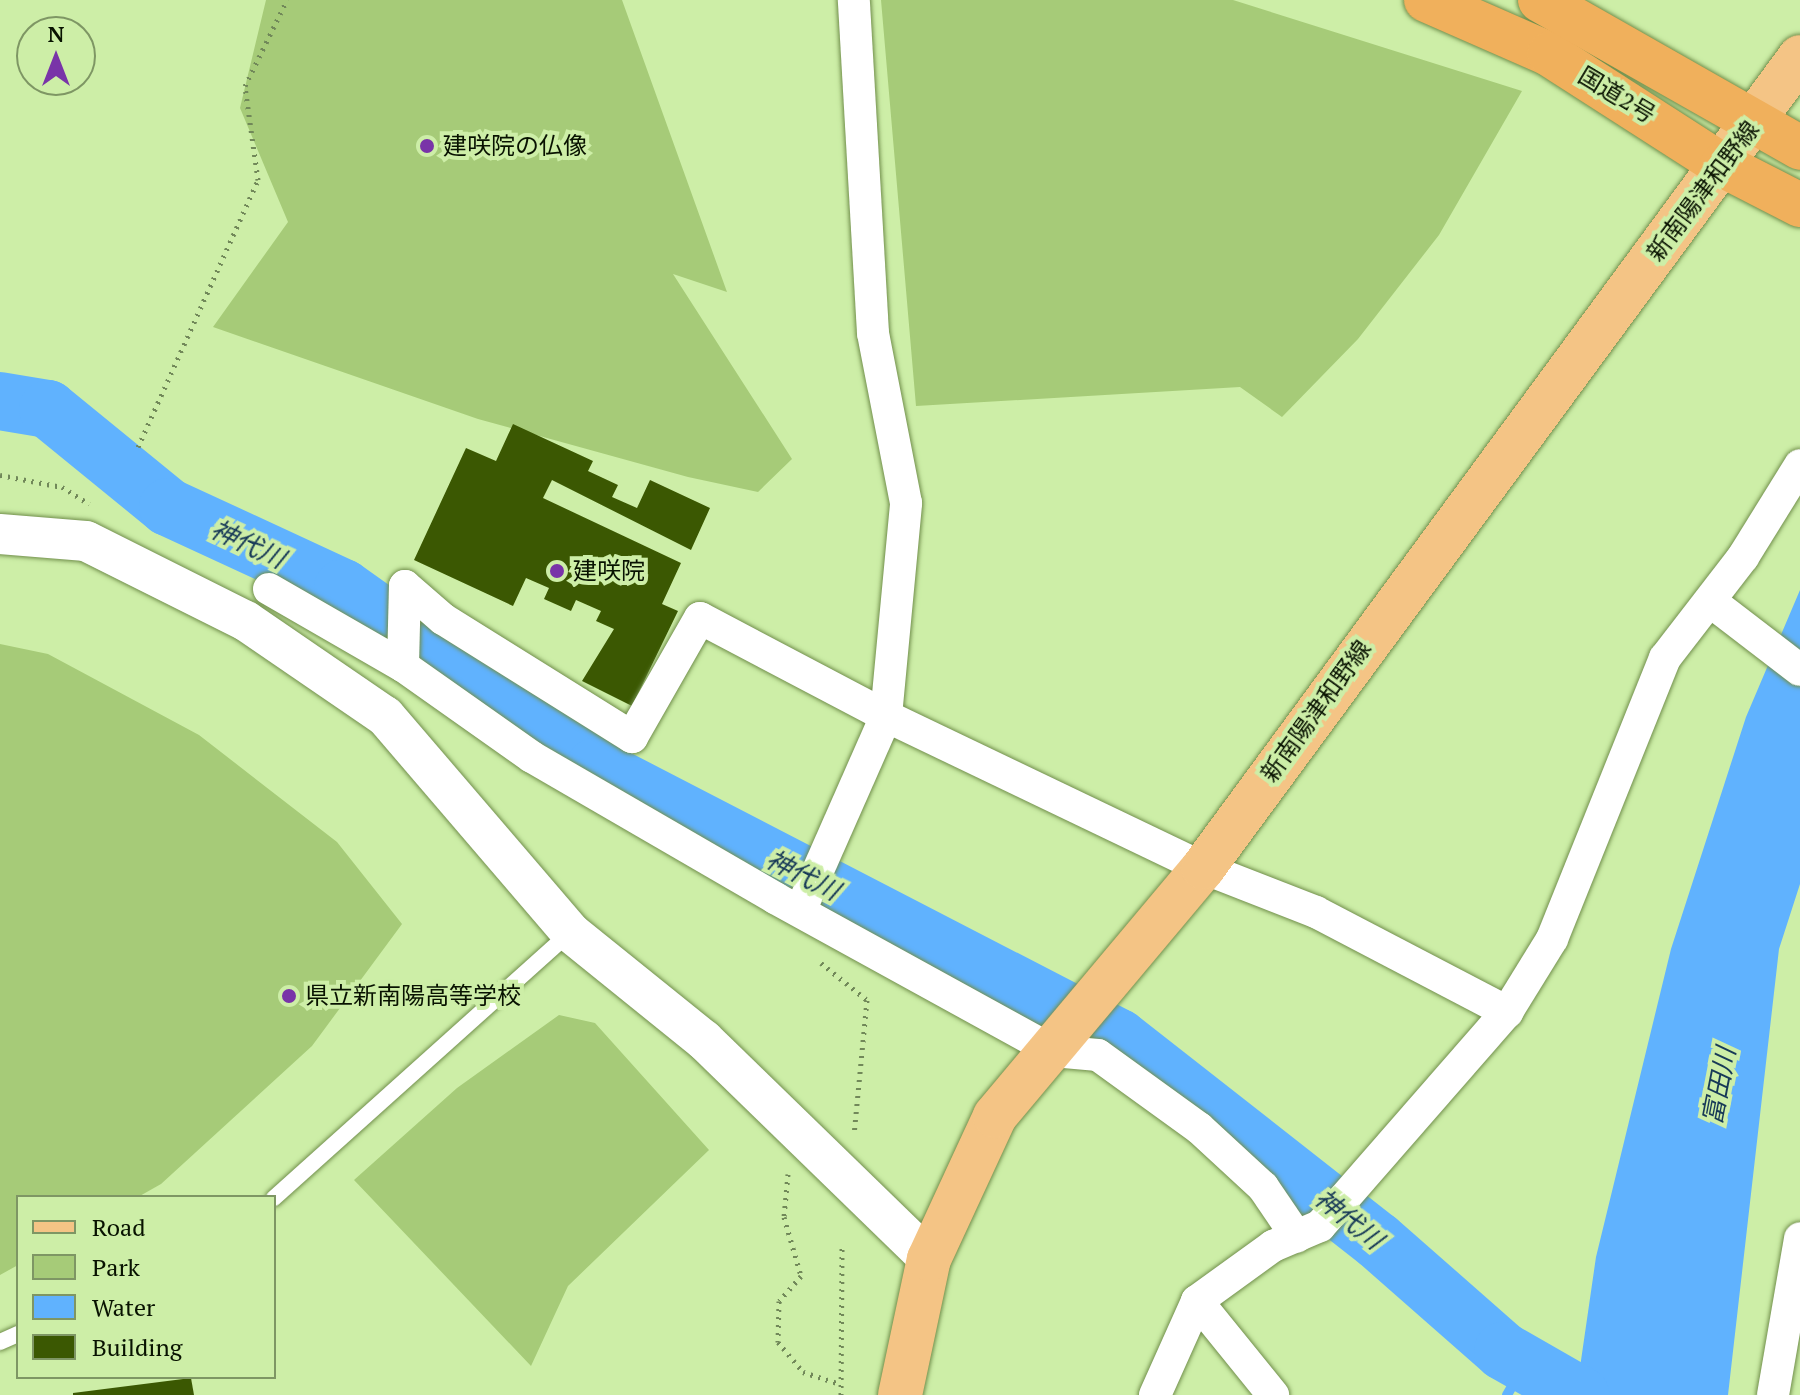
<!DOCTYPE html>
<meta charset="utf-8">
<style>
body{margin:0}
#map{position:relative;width:1800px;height:1395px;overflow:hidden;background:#cdeea7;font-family:"PT Serif","Noto Sans JP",serif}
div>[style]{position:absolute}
.green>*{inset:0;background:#a6cb78}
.water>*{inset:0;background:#60b2fe}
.stream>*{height:10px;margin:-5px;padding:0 5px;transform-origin:5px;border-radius:5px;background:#60b2fe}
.river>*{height:58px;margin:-29px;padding:0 29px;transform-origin:29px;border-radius:29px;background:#60b2fe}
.building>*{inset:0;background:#3b5802}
.path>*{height:5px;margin-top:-2.5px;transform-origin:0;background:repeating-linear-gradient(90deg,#718859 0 2px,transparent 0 8px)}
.roads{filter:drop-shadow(0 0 2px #718f4c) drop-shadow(0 0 2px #718f4c)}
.service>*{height:16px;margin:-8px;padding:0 8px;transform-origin:8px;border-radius:8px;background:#fff}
.minor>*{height:32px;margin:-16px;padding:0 16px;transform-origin:16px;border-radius:16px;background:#fff}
.tertiary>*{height:40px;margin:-20px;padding:0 20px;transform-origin:20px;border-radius:20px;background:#fff}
.primary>*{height:44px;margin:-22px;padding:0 22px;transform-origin:22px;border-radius:22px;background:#f4c485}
.trunk>*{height:44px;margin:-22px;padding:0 22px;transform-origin:22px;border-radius:22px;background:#f0b05c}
.dots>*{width:22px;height:22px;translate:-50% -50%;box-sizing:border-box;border:4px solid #cdeea7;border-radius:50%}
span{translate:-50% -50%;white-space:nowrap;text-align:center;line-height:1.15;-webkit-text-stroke:8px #cdeea7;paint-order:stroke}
.street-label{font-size:24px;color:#081200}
.poi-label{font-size:24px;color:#081200}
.left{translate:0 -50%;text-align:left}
.water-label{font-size:26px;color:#173957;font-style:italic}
.legend{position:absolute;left:16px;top:1195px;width:260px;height:184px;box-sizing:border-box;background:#cdeea7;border:2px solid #7e9664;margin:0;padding:10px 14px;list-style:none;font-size:24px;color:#081200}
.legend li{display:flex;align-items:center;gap:16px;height:40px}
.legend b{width:40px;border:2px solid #7e9664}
.north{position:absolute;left:16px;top:16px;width:80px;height:80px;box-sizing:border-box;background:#cdeea7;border:2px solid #7e9664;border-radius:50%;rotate:0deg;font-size:22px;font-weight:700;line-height:32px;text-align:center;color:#081200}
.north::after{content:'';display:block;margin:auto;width:28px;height:36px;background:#7934a8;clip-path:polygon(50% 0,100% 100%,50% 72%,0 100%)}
</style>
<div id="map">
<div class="green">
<div style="clip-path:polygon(266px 0,622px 0,727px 292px,673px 274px,792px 459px,758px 492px,688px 477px,478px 419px,213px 327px,288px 222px,240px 108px)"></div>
<div style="clip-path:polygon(881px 0,1233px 0,1522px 91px,1439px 235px,1358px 339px,1282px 417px,1240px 387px,916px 406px)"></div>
<div style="clip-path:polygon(0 644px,48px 654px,199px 735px,337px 842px,402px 924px,312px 1046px,161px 1184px,138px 1197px,18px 1197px,18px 1265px,0 1275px)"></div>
<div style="clip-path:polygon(559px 1015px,595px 1023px,709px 1150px,568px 1286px,531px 1366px,354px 1180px,457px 1088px)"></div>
</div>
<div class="water">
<div style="clip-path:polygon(1800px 590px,1800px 884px,1779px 949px,1728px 1395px,1576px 1395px,1596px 1257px,1671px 949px,1746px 717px)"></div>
</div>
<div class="stream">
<div style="left:1507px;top:1395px;width:36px;rotate:-60deg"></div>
</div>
<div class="river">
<div style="left:0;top:401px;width:49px;rotate:9.5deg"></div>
<div style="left:48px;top:409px;width:155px;rotate:39.2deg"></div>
<div style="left:168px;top:507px;width:193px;rotate:24.8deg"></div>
<div style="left:343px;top:588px;width:309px;rotate:35.4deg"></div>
<div style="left:595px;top:767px;width:590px;rotate:27.35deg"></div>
<div style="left:1119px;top:1038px;width:329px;rotate:38.1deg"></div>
<div style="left:1378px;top:1241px;width:167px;rotate:41.3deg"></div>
<div style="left:1503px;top:1351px;width:89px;rotate:29.7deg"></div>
</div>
<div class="building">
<div style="clip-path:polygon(513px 424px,593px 461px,588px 471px,618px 485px,612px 497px,637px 508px,650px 480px,710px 508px,691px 550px,552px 480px,543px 498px,681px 563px,662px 604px,678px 611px,632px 706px,582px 681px,614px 629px,596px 621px,601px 611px,576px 600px,571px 611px,544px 599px,549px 588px,526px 578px,513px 606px,414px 560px,466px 448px,496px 461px)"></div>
<div style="clip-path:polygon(191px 1378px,194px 1395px,73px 1395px,73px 1393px)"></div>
</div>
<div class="path">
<div style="left:138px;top:447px;width:293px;rotate:-65.8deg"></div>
<div style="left:258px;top:180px;width:95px;rotate:-97.9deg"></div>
<div style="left:245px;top:86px;width:96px;rotate:-64deg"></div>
<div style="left:0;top:475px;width:63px;rotate:11deg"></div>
<div style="left:62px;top:487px;width:32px;rotate:32deg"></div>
<div style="left:273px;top:558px;width:19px;rotate:-81deg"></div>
<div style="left:821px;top:963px;width:59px;rotate:38.8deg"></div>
<div style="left:867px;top:1000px;width:136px;rotate:95.5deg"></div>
<div style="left:788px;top:1174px;width:43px;rotate:95.3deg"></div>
<div style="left:784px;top:1217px;width:61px;rotate:73.9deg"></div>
<div style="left:801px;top:1276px;width:33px;rotate:131deg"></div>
<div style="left:779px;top:1301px;width:41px;rotate:91.4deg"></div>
<div style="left:778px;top:1342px;width:39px;rotate:50deg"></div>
<div style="left:803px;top:1372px;width:38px;rotate:18deg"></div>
<div style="left:841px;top:1395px;width:150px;rotate:-89.6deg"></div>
</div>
<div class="roads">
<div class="service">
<div style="left:274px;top:1198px;width:398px;rotate:-41.9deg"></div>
<div style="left:0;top:1342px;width:20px;rotate:-24deg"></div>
</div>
<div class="minor">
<div style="left:405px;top:586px;width:50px;rotate:41deg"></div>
<div style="left:443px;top:619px;width:223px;rotate:32deg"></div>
<div style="left:632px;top:737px;width:137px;rotate:-60.3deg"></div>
<div style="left:700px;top:618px;width:210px;rotate:27.8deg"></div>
<div style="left:886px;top:716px;width:352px;rotate:25.6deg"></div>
<div style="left:1203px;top:868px;width:121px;rotate:21.3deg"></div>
<div style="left:1316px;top:912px;width:216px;rotate:27.6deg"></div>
<div style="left:269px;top:589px;width:155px;rotate:29.9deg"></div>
<div style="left:403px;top:666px;width:158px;rotate:35.2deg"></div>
<div style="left:532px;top:757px;width:281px;rotate:30.1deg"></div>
<div style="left:775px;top:898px;width:317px;rotate:28.8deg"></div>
<div style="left:1053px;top:1051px;width:45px;rotate:5.1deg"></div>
<div style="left:1098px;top:1055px;width:125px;rotate:35.9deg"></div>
<div style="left:1199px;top:1128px;width:87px;rotate:42.7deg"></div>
<div style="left:1263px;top:1187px;width:60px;rotate:55.8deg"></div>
<div style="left:1710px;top:601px;width:113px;rotate:37.5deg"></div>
<div style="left:403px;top:666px;width:80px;rotate:-88.6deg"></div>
<div style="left:801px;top:909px;width:211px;rotate:-66.2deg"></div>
<div style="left:886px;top:716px;width:214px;rotate:-84.6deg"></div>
<div style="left:906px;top:503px;width:173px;rotate:-101deg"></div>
<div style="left:873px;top:333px;width:334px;rotate:-93.3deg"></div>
<div style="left:1197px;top:1301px;width:121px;rotate:51deg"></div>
<div style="left:1155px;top:1395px;width:103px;rotate:-65.9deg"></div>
<div style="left:1197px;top:1301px;width:94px;rotate:-35.9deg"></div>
<div style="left:1273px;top:1246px;width:51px;rotate:-23.1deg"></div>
<div style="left:1320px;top:1226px;width:284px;rotate:-48.9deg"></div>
<div style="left:1507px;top:1012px;width:86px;rotate:-58.3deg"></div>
<div style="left:1552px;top:939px;width:303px;rotate:-68.1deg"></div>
<div style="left:1665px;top:658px;width:128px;rotate:-52.3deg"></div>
<div style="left:1743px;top:557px;width:108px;rotate:-58.2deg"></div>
<div style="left:1773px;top:1395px;width:159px;rotate:-80.2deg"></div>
</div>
<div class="tertiary">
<div style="left:0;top:534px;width:86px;rotate:4.7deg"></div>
<div style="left:86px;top:541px;width:179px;rotate:26.6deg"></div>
<div style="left:246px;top:621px;width:168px;rotate:34.4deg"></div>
<div style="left:385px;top:716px;width:284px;rotate:49.4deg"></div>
<div style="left:570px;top:932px;width:172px;rotate:38.9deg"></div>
<div style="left:704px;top:1040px;width:314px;rotate:44.2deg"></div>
</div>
<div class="primary">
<div style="left:900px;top:1395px;width:139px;rotate:-78deg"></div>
<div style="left:929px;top:1259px;width:157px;rotate:-65.2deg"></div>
<div style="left:995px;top:1116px;width:324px;rotate:-50deg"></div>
<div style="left:1203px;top:868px;width:1007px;rotate:-53.64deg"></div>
</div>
<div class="trunk">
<div style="left:1426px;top:0;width:134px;rotate:23.7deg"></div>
<div style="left:1549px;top:54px;width:206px;rotate:32.7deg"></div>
<div style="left:1722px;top:165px;width:88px;rotate:27.1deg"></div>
<div style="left:1540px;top:0;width:299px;rotate:29.6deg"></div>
</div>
</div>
<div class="dots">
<div style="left:427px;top:146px;background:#7934a8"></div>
<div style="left:557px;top:571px;background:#7934a8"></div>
<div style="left:289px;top:996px;background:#7934a8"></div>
</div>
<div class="street-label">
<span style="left:1617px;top:95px;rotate:31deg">国道2号</span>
<span style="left:1703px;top:191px;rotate:-53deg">新南陽津和野線</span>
<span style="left:1316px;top:711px;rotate:-54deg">新南陽津和野線</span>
</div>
<div class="poi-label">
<span class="left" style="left:443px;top:146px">建咲院の仏像</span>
<span class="left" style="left:573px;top:571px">建咲院</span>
<span class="left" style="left:305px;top:996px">県立新南陽高等学校</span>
</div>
<div class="water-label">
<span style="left:248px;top:544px;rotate:25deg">神代川</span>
<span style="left:803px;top:875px;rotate:27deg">神代川</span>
<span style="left:1719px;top:1086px;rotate:-79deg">富田川</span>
<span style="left:1349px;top:1219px;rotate:39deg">神代川</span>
</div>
<ul class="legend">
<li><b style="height:10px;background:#f4c485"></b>Road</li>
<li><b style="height:22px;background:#a6cb78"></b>Park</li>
<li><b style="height:22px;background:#60b2fe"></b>Water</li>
<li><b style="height:22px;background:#3b5802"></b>Building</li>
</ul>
<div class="north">N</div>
</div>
